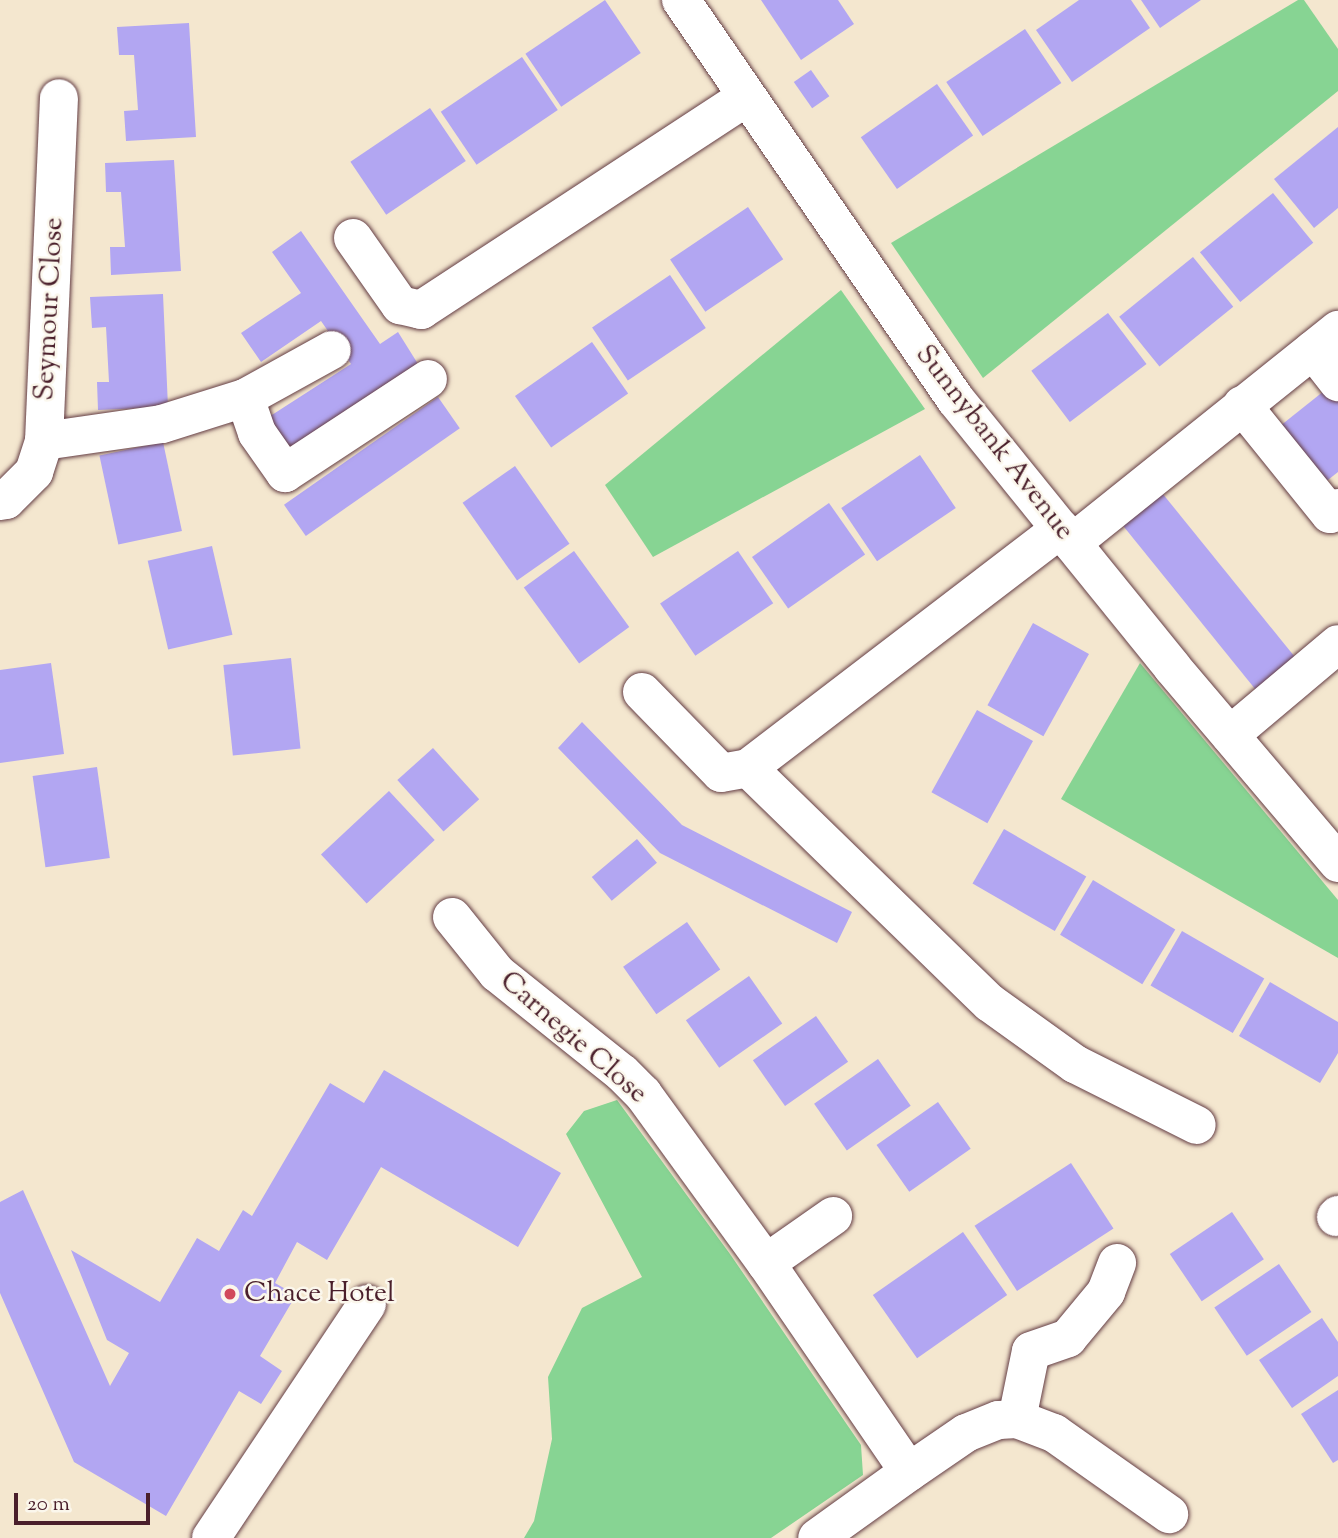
<!DOCTYPE html>
<style>
body{margin:0}
#map{position:relative;width:1338px;height:1538px;overflow:hidden;background:#f4e7cf;font-family:"Sorts Mill Goudy",serif}
div>[style]{position:absolute}
.green>*{inset:0;background:#87d493}
.building>*{inset:0;background:#b2a6f2;transform-origin:0 0}
.roads{filter:drop-shadow(0 0 2px #643d44) drop-shadow(0 0 2px #643d44)}
.minor>*{height:38px;margin:-19px;padding:0 19px;transform-origin:19px;border-radius:19px;background:#fff}
.dots>*{width:19px;height:19px;translate:-50% -50%;box-sizing:border-box;border:4px solid #fbf7ec;border-radius:50%}
span{translate:-50% -50%;white-space:nowrap;text-align:center;line-height:1.15;-webkit-text-stroke:5px #fbf7ec;paint-order:stroke}
.street-label{font-size:28px;color:#4a1f2b}
.poi-label{font-size:28px;color:#4a1f2b}
.left{translate:0 -50%;text-align:left}
.scale{position:absolute;left:14px;top:1493px;width:136px;height:32px;box-sizing:border-box;border:4px solid #4a1f2b;border-top:0;padding-left:9px;font-size:21px;line-height:24px;white-space:nowrap;color:#4a1f2b;-webkit-text-stroke:5px #fbf7ec;paint-order:stroke}
</style>
<div id="map">
<div class="green">
<div style="clip-path:polygon(1298px 0,1304px 0,1338px 49px,1338px 91px,983px 378px,891px 243px)"></div>
<div style="clip-path:polygon(841px 290px,925px 409px,653px 557px,605px 485px)"></div>
<div style="clip-path:polygon(1140px 663px,1338px 900px,1338px 958px,1061px 799px)"></div>
<div style="clip-path:polygon(617px 1100px,730px 1254px,861px 1445px,863px 1475px,771px 1538px,524px 1538px,534px 1521px,552px 1439px,548px 1377px,582px 1308px,642px 1277px,566px 1134px,584px 1111px)"></div>
</div>
<div class="building">
<div style="left:605px;top:0;width:64px;height:96px;rotate:56deg"></div>
<div style="clip-path:polygon(761px 0,838px 0,854px 24px,801px 60px)"></div>
<div style="clip-path:polygon(1079px 0,1131px 0,1150px 28px,1072px 82px,1036px 30px)"></div>
<div style="clip-path:polygon(1141px 0,1201px 0,1160px 28px)"></div>
<div style="clip-path:polygon(189px 23px,196px 137px,126px 141px,124px 111px,138px 110px,134px 55px,119px 55px,117px 27px)"></div>
<div style="left:1025px;top:29px;width:65px;height:95px;rotate:56deg"></div>
<div style="left:522px;top:57px;width:64px;height:98px;rotate:56deg"></div>
<div style="left:811px;top:70px;width:32px;height:21px;rotate:55deg"></div>
<div style="left:937px;top:84px;width:63px;height:93px;rotate:55deg"></div>
<div style="left:430px;top:108px;width:64px;height:96px;rotate:56deg"></div>
<div style="clip-path:polygon(1338px 127px,1338px 208px,1314px 228px,1274px 179px)"></div>
<div style="clip-path:polygon(174px 160px,181px 271px,111px 275px,110px 247px,125px 247px,121px 192px,106px 192px,105px 163px)"></div>
<div style="left:1273px;top:193px;width:64px;height:94px;rotate:51deg"></div>
<div style="left:748px;top:207px;width:63px;height:94px;rotate:56deg"></div>
<div style="clip-path:polygon(301px 231px,380px 344px,398px 332px,418px 364px,282px 454px,261px 422px,351px 364px,321px 321px,261px 362px,241px 333px,301px 293px,272px 252px)"></div>
<div style="left:1193px;top:257px;width:64px;height:95px;rotate:51deg"></div>
<div style="left:670px;top:275px;width:64px;height:94px;rotate:56deg"></div>
<div style="clip-path:polygon(163px 294px,168px 407px,98px 410px,97px 382px,109px 382px,106px 327px,92px 328px,90px 297px)"></div>
<div style="left:1108px;top:313px;width:64px;height:96px;rotate:53deg"></div>
<div style="left:592px;top:342px;width:63px;height:94px;rotate:55deg"></div>
<div style="clip-path:polygon(1329px 387px,1338px 398px,1338px 472px,1319px 487px,1275px 430px)"></div>
<div style="left:438px;top:397px;width:38px;height:188px;rotate:55deg"></div>
<div style="left:163px;top:442px;width:91px;height:65px;rotate:78deg"></div>
<div style="left:920px;top:455px;width:64px;height:95px;rotate:56deg"></div>
<div style="left:515px;top:466px;width:95px;height:64px;rotate:55deg"></div>
<div style="left:1154px;top:483px;width:232px;height:51px;rotate:51deg"></div>
<div style="left:829px;top:503px;width:63px;height:94px;rotate:55deg"></div>
<div style="left:212px;top:546px;width:91px;height:66px;rotate:77deg"></div>
<div style="left:574px;top:551px;width:94px;height:62px;rotate:54deg"></div>
<div style="left:738px;top:551px;width:63px;height:94px;rotate:56deg"></div>
<div style="left:1033px;top:623px;width:64px;height:94px;rotate:29deg"></div>
<div style="left:291px;top:658px;width:91px;height:68px;rotate:84deg"></div>
<div style="clip-path:polygon(51px 663px,64px 754px,0 763px,0 670px)"></div>
<div style="left:977px;top:710px;width:64px;height:94px;rotate:29deg"></div>
<div style="clip-path:polygon(582px 722px,682px 825px,852px 912px,837px 943px,660px 853px,558px 748px)"></div>
<div style="left:433px;top:748px;width:69px;height:48px;rotate:48deg"></div>
<div style="left:97px;top:767px;width:92px;height:65px;rotate:82deg"></div>
<div style="left:389px;top:791px;width:67px;height:93px;rotate:47deg"></div>
<div style="left:1004px;top:829px;width:95px;height:63px;rotate:30deg"></div>
<div style="left:637px;top:839px;width:31px;height:59px;rotate:50deg"></div>
<div style="left:1093px;top:880px;width:96px;height:64px;rotate:31deg"></div>
<div style="left:687px;top:922px;width:58px;height:78px;rotate:55deg"></div>
<div style="left:1182px;top:931px;width:95px;height:63px;rotate:30deg"></div>
<div style="left:749px;top:976px;width:58px;height:77px;rotate:55deg"></div>
<div style="clip-path:polygon(1270px 982px,1338px 1022px,1338px 1053px,1320px 1083px,1239px 1036px)"></div>
<div style="left:816px;top:1016px;width:56px;height:77px;rotate:55deg"></div>
<div style="left:878px;top:1059px;width:57px;height:78px;rotate:55deg"></div>
<div style="clip-path:polygon(384px 1070px,561px 1173px,518px 1247px,381px 1167px,327px 1260px,297px 1242px,275px 1283px,296px 1295px,260px 1356px,282px 1371px,261px 1404px,239px 1391px,166px 1516px,74px 1462px,0 1293px,0 1202px,23px 1190px,110px 1386px,129px 1353px,107px 1340px,71px 1250px,160px 1302px,197px 1238px,219px 1251px,243px 1210px,252px 1216px,330px 1083px,364px 1103px)"></div>
<div style="left:938px;top:1102px;width:57px;height:75px;rotate:55deg"></div>
<div style="left:1071px;top:1163px;width:78px;height:115px;rotate:57deg"></div>
<div style="left:1232px;top:1212px;width:57px;height:75px;rotate:56deg"></div>
<div style="left:963px;top:1232px;width:77px;height:110px;rotate:55deg"></div>
<div style="left:1279px;top:1264px;width:58px;height:78px;rotate:56deg"></div>
<div style="clip-path:polygon(1322px 1318px,1338px 1342px,1338px 1376px,1292px 1408px,1259px 1360px)"></div>
<div style="clip-path:polygon(1338px 1390px,1338px 1460px,1333px 1463px,1301px 1414px)"></div>
</div>
<div class="roads">
<div class="minor">
<div style="left:681px;top:0;width:485px;rotate:55.5deg"></div>
<div style="left:956px;top:400px;width:343px;rotate:51deg"></div>
<div style="left:1172px;top:667px;width:257px;rotate:49.7deg"></div>
<div style="left:353px;top:238px;width:82px;rotate:55deg"></div>
<div style="left:400px;top:305px;width:22px;rotate:13deg"></div>
<div style="left:421px;top:310px;width:389px;rotate:-33.2deg"></div>
<div style="left:1313px;top:350px;width:41px;rotate:52deg"></div>
<div style="left:245px;top:398px;width:37px;rotate:71deg"></div>
<div style="left:257px;top:433px;width:49px;rotate:55deg"></div>
<div style="left:285px;top:473px;width:171px;rotate:-33.3deg"></div>
<div style="left:1242px;top:405px;width:140px;rotate:51.1deg"></div>
<div style="left:1330px;top:514px;width:10px;rotate:-37deg"></div>
<div style="left:44px;top:441px;width:119px;rotate:-8.2deg"></div>
<div style="left:162px;top:424px;width:87px;rotate:-17.4deg"></div>
<div style="left:245px;top:398px;width:99px;rotate:-28.9deg"></div>
<div style="left:0;top:501px;width:6px;rotate:-9deg"></div>
<div style="left:6px;top:500px;width:40px;rotate:-45deg"></div>
<div style="left:34px;top:472px;width:33px;rotate:-72deg"></div>
<div style="left:44px;top:441px;width:343px;rotate:-87.5deg"></div>
<div style="left:1072px;top:543px;width:341px;rotate:-38.7deg"></div>
<div style="left:642px;top:692px;width:113px;rotate:45.7deg"></div>
<div style="left:721px;top:773px;width:27px;rotate:-10deg"></div>
<div style="left:748px;top:768px;width:337px;rotate:44.2deg"></div>
<div style="left:990px;top:1003px;width:105px;rotate:35.7deg"></div>
<div style="left:1075px;top:1064px;width:136px;rotate:26.6deg"></div>
<div style="left:1230px;top:735px;width:141px;rotate:-40.1deg"></div>
<div style="left:748px;top:768px;width:394px;rotate:-37.4deg"></div>
<div style="left:452px;top:917px;width:72px;rotate:51.2deg"></div>
<div style="left:497px;top:973px;width:160px;rotate:38.7deg"></div>
<div style="left:622px;top:1073px;width:30px;rotate:45deg"></div>
<div style="left:643px;top:1094px;width:209px;rotate:54deg"></div>
<div style="left:766px;top:1263px;width:253px;rotate:55.6deg"></div>
<div style="left:909px;top:1472px;width:113px;rotate:144.3deg"></div>
<div style="left:1336px;top:1217px;width:3px;rotate:-45deg"></div>
<div style="left:766px;top:1263px;width:82px;rotate:-35deg"></div>
<div style="left:1017px;top:1419px;width:69px;rotate:-78.4deg"></div>
<div style="left:1031px;top:1351px;width:39px;rotate:-19deg"></div>
<div style="left:1068px;top:1338px;width:60px;rotate:-50.4deg"></div>
<div style="left:1106px;top:1292px;width:31px;rotate:-69deg"></div>
<div style="left:909px;top:1472px;width:69px;rotate:-34.4deg"></div>
<div style="left:966px;top:1433px;width:35px;rotate:-22deg"></div>
<div style="left:999px;top:1420px;width:18px;rotate:-3deg"></div>
<div style="left:1017px;top:1419px;width:40px;rotate:21deg"></div>
<div style="left:1054px;top:1433px;width:141px;rotate:35.2deg"></div>
<div style="left:211px;top:1538px;width:281px;rotate:-56.3deg"></div>
</div>
</div>
<div class="dots">
<div style="left:230px;top:1294px;background:#d1495b"></div>
</div>
<div class="street-label">
<span style="left:50px;top:309px;rotate:-87deg">Seymour Close</span>
<span style="left:994px;top:443px;rotate:52deg">Sunnybank Avenue</span>
<span style="left:573px;top:1038px;rotate:41deg">Carnegie Close</span>
</div>
<div class="poi-label">
<span class="left" style="left:244px;top:1294px">Chace Hotel</span>
</div>
<div class="scale">20 m</div>
</div>
